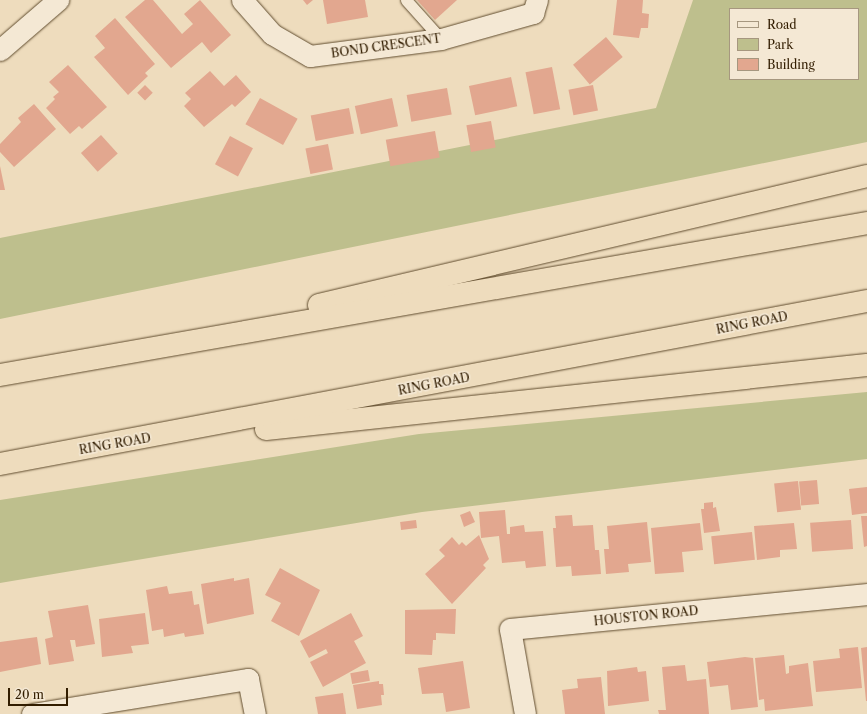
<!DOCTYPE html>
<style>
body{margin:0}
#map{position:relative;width:867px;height:714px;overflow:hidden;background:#eedcbd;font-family:"Libre Caslon Text",serif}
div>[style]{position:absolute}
.green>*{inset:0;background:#bebf8d}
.building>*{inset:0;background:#e2a78f;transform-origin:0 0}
.roads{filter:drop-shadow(0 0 1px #614d2f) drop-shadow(0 0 1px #614d2f)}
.lane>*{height:11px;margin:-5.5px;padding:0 5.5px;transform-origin:5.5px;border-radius:5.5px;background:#f4e8d4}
.street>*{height:21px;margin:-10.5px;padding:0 10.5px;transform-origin:10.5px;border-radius:10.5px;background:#f4e8d4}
.highway>*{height:22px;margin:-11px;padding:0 11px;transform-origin:11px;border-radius:11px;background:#eedcbd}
span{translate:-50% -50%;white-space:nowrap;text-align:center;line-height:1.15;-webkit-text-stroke:3px #f4e8d4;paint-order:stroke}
.street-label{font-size:12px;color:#321d00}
.legend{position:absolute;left:729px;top:8px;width:130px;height:72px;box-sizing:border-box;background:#f4e8d4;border:1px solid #a6977f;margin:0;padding:5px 7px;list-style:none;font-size:12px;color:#321d00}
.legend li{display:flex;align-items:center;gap:8px;height:20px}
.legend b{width:20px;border:1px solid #a6977f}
.scale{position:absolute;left:8px;top:688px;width:60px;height:18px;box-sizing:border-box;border:2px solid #321d00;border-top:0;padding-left:5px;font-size:12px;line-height:14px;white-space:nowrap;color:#321d00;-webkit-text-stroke:3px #f4e8d4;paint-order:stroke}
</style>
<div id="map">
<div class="green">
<div style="clip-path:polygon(evenodd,693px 0,867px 0,867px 142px,0 319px,0 238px,656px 108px,693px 0,730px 9px,858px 9px,858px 79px,730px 79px,730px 9px)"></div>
<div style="clip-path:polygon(867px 392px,867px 459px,422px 512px,0 583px,0 500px,419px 434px)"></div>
</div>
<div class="building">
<div style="clip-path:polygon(145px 0,153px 0,182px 34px,193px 24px,184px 14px,200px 0,231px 35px,211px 53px,202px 42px,171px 68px,125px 17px)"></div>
<div style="clip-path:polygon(303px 0,313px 0,307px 5px)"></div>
<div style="clip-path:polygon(323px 0,365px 0,368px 17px,327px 24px)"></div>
<div style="clip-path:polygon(417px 0,457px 0,435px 20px)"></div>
<div style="clip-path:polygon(617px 0,643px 0,642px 13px,649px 14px,648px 28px,641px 28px,639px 38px,613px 35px)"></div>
<div style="clip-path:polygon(115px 18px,155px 64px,145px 73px,148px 76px,128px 95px,94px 57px,105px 48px,95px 36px)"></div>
<div style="left:606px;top:37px;width:26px;height:43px;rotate:50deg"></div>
<div style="clip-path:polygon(68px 65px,107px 107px,82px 129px,79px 126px,70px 134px,46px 108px,55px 99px,53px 97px,59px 92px,49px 82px)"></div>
<div style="left:552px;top:67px;width:43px;height:27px;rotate:79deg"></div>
<div style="clip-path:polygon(210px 71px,224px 86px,236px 75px,251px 92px,235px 107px,232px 104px,204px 127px,184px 106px,191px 99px,185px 93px)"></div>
<div style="left:511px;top:77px;width:30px;height:43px;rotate:78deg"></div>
<div style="left:145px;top:85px;width:11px;height:11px;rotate:45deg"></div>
<div style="left:593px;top:85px;width:26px;height:25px;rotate:79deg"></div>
<div style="left:447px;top:88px;width:27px;height:41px;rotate:80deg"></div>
<div style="left:260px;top:98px;width:43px;height:30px;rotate:29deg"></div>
<div style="left:392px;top:98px;width:29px;height:38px;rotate:78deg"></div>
<div style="clip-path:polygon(34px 104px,56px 129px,14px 167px,0 152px,0 144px,21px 122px,18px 118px)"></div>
<div style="left:349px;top:108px;width:26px;height:39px;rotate:79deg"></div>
<div style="left:491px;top:121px;width:27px;height:25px;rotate:80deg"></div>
<div style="left:435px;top:131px;width:27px;height:50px;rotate:80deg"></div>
<div style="left:101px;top:135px;width:25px;height:27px;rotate:48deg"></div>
<div style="left:230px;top:136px;width:26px;height:32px;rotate:28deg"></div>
<div style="left:328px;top:144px;width:26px;height:23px;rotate:79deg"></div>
<div style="clip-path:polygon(0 166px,5px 190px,0 190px)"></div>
<div style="left:817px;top:480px;width:24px;height:18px;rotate:85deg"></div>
<div style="left:798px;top:481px;width:29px;height:24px;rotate:84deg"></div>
<div style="clip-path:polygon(867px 487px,867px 513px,852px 515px,849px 489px)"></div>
<div style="clip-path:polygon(713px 502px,713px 508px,716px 507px,720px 531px,704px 533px,701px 509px,704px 509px,704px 503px)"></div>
<div style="clip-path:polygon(505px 510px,507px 534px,510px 534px,510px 527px,524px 525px,525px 532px,543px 531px,546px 566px,526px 568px,525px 561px,502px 563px,499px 536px,481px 538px,479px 512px)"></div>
<div style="clip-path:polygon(470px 511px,475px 522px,464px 527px,460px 515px)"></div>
<div style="clip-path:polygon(572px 515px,573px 526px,593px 525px,595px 550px,599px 550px,601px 574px,572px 576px,571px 566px,556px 567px,553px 528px,556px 528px,555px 516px)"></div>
<div style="clip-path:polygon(861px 516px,867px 516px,867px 546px,864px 547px)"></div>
<div style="left:416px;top:520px;width:8px;height:16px;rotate:83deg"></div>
<div style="left:851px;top:520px;width:29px;height:41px;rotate:86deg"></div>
<div style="clip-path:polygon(647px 522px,651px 562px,628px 564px,629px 572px,606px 574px,604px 549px,609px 549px,607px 526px)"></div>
<div style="clip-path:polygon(700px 523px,703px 550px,682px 552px,684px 572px,655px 574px,651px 528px)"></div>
<div style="clip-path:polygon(794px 523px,797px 549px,780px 550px,780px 557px,757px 560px,754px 526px)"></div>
<div style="left:752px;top:532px;width:28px;height:41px;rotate:84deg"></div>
<div style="clip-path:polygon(479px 535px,489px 559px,483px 565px,486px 568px,452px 604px,425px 574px,445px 556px,439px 550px,452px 537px,459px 545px,462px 542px,466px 546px)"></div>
<div style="clip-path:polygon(280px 568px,320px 590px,299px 636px,271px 621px,281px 603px,265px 595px)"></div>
<div style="clip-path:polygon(234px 578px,234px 581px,249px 578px,254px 614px,207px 624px,201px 584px)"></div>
<div style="clip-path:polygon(167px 586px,169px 594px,192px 591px,194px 605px,199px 604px,204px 634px,185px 637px,184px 633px,164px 637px,163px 629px,152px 631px,146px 590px)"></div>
<div style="clip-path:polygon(88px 605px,95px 644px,76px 647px,75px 640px,70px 640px,74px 661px,49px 665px,45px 639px,53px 637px,48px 611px)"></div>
<div style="clip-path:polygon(456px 609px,455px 634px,436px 633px,436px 640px,433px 640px,432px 655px,405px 654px,405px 610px)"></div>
<div style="clip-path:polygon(145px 613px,149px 644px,131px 646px,133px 653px,102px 657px,99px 619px)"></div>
<div style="clip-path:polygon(351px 613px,363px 636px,354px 641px,366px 663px,323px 687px,310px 662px,328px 653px,326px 649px,309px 658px,300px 641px)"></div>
<div style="clip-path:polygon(37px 637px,41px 664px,0 672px,0 642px)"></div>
<div style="clip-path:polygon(858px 647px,862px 688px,816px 692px,813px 661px,840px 658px,839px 649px)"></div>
<div style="clip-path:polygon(867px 647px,867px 701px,866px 701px,861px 648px)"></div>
<div style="clip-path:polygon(784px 655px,786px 674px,789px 673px,789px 666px,808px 663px,813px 706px,765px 711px,764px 699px,759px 700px,755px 658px)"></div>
<div style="clip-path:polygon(745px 657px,753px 658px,758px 707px,731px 710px,728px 685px,710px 687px,707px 662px)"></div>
<div style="clip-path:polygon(463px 661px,470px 708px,446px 712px,443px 693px,422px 694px,418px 668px)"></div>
<div style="clip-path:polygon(685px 665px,687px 681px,706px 679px,709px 714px,659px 714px,658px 710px,666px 710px,662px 667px)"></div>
<div style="clip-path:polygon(637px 667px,638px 672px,646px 671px,649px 701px,608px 706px,607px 671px)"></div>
<div style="left:368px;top:670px;width:11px;height:18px;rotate:80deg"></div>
<div style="clip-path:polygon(601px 677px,605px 714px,565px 714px,562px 690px,578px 688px,577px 679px)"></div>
<div style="clip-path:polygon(379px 681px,379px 684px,383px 684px,384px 695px,381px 695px,382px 705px,357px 709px,353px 685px)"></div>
<div style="clip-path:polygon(343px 693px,346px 714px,318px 714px,315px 697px)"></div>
</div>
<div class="roads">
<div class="lane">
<div style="left:406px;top:0;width:52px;rotate:48.1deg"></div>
</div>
<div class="street">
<div style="left:242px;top:0;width:45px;rotate:48.6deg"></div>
<div style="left:272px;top:34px;width:44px;rotate:30.1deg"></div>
<div style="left:310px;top:56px;width:132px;rotate:-7.4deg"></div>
<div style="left:441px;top:39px;width:96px;rotate:-15.8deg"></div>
<div style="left:533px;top:13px;width:14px;rotate:-73deg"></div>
<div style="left:0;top:50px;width:77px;rotate:-40.8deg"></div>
<div style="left:32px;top:714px;width:219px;rotate:-9.2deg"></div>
<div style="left:248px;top:679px;width:36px;rotate:79deg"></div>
<div style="left:525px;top:714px;width:86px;rotate:-100deg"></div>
<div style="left:510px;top:629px;width:359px;rotate:-5.6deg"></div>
</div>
<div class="highway">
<div style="left:319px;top:305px;width:563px;rotate:-13.25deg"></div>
<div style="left:0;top:375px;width:880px;rotate:-9.94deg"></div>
<div style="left:266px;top:429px;width:604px;rotate:-6.08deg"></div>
<div style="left:0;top:464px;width:882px;rotate:-10.65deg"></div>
</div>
</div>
<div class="street-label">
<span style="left:386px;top:46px;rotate:-8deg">BOND CRESCENT</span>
<span style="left:752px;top:323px;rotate:-11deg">RING ROAD</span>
<span style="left:434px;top:384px;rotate:-11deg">RING ROAD</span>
<span style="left:115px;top:444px;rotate:-10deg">RING ROAD</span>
<span style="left:646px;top:616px;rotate:-6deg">HOUSTON ROAD</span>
</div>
<ul class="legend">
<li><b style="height:5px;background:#f4e8d4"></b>Road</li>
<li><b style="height:11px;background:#bebf8d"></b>Park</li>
<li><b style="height:11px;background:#e2a78f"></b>Building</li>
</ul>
<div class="scale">20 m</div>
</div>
